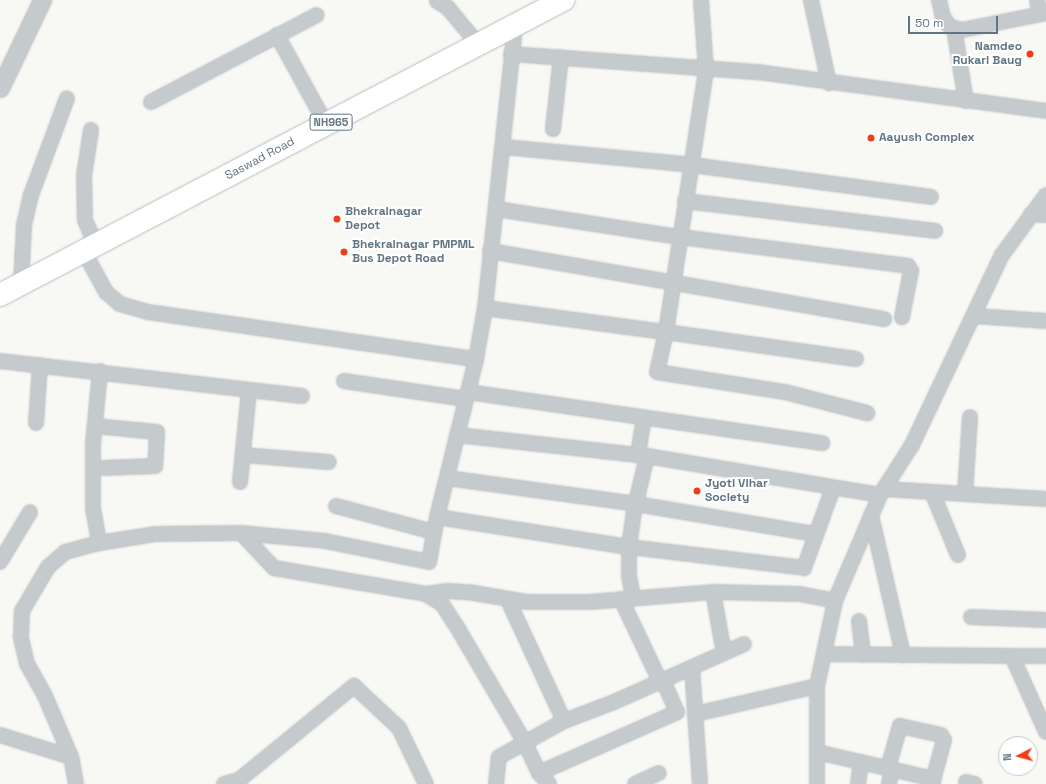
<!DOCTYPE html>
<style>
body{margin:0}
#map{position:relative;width:1046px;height:784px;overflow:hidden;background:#f8f8f5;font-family:"Space Grotesk",sans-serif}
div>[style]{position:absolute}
.roads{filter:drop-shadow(0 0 1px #b9bdc0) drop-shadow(0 0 1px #b9bdc0)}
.minor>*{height:14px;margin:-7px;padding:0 7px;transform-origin:7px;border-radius:7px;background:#c5cacd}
.tertiary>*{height:17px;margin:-8.5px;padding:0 8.5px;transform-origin:8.5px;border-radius:8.5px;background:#c5cacd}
.trunk>*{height:22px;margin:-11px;padding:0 11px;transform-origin:11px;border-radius:11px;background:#fff}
.dots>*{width:11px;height:11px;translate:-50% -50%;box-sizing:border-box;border:2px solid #fff;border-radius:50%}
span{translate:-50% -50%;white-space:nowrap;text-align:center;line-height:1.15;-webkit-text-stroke:4px #fff;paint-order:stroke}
.shield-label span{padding:1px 3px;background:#fff;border:1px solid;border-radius:3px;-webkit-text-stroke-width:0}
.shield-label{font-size:11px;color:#607683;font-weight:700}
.poi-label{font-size:12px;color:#607683;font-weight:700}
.right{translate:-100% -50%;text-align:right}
.left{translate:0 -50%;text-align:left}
.street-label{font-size:12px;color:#607683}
.north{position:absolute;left:998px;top:736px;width:40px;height:40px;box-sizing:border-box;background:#fff;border:1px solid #bfc8cd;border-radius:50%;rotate:264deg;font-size:11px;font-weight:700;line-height:16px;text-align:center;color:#607683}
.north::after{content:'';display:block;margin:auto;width:14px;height:18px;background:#f33b1a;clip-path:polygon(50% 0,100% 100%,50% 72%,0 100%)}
.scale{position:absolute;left:908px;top:16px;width:90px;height:18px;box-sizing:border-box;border:2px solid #607683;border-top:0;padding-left:5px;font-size:12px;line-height:14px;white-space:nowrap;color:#607683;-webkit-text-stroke:3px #fff;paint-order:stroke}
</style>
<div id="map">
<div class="roads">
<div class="minor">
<div style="left:811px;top:0;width:85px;rotate:77.8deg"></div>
<div style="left:939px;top:0;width:17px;rotate:77deg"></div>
<div style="left:943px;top:17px;width:12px;rotate:55deg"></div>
<div style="left:950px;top:27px;width:12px;rotate:14deg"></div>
<div style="left:962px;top:30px;width:86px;rotate:-11.4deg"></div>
<div style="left:1037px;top:0;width:14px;rotate:78deg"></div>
<div style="left:437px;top:1px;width:13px;rotate:32deg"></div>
<div style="left:448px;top:8px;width:47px;rotate:50.2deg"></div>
<div style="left:954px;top:28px;width:74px;rotate:80.7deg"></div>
<div style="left:277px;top:35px;width:102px;rotate:61.2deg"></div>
<div style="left:511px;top:54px;width:248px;rotate:4.2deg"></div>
<div style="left:758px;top:72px;width:291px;rotate:7.7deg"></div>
<div style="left:151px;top:102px;width:187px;rotate:-27.7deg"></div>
<div style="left:553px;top:129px;width:72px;rotate:-83.7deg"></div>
<div style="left:91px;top:130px;width:47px;rotate:98.7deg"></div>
<div style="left:84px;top:176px;width:44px;rotate:88.7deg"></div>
<div style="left:85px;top:220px;width:13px;rotate:67deg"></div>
<div style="left:90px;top:232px;width:13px;rotate:51deg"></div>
<div style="left:503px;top:147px;width:190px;rotate:5.4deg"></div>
<div style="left:692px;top:165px;width:241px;rotate:7.6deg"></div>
<div style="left:685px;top:201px;width:252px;rotate:6.8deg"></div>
<div style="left:496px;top:209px;width:186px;rotate:8.7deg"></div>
<div style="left:680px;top:237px;width:230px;rotate:7.2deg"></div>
<div style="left:908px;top:266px;width:6px;rotate:59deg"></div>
<div style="left:911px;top:271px;width:47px;rotate:101.1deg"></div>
<div style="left:1031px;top:214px;width:15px;rotate:4deg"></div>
<div style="left:83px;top:250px;width:48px;rotate:61.3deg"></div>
<div style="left:106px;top:292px;width:18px;rotate:41deg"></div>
<div style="left:120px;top:304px;width:29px;rotate:16deg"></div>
<div style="left:148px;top:312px;width:331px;rotate:8.2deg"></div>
<div style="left:490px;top:251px;width:400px;rotate:9.8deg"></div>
<div style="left:21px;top:283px;width:58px;rotate:-87deg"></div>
<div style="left:24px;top:225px;width:31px;rotate:-77deg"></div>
<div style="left:31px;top:195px;width:103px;rotate:-69.6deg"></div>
<div style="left:485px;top:308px;width:183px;rotate:7.6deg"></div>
<div style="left:666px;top:332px;width:265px;rotate:-81.3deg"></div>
<div style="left:706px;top:70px;width:70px;rotate:-94.1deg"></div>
<div style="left:975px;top:316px;width:71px;rotate:4deg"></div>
<div style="left:856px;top:359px;width:192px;rotate:-171.9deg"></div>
<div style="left:666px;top:332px;width:41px;rotate:102.7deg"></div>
<div style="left:657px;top:372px;width:130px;rotate:8.9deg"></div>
<div style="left:785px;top:392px;width:85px;rotate:14.4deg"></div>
<div style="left:0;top:361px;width:304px;rotate:6.6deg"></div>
<div style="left:100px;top:371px;width:73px;rotate:95.5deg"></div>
<div style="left:93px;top:444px;width:64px;rotate:90deg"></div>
<div style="left:93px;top:508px;width:36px;rotate:80deg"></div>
<div style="left:99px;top:543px;width:58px;rotate:-9deg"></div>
<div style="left:156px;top:534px;width:85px;rotate:-0.7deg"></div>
<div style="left:241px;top:533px;width:84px;rotate:5.4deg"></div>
<div style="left:325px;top:541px;width:106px;rotate:11.4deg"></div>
<div style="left:429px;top:562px;width:46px;rotate:-79.9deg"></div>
<div style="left:437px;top:517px;width:163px;rotate:-76.1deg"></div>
<div style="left:476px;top:359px;width:52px;rotate:-80deg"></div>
<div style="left:485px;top:308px;width:285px;rotate:-83.9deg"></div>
<div style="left:344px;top:381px;width:123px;rotate:8.4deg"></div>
<div style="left:468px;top:392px;width:358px;rotate:8.2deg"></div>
<div style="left:36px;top:423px;width:58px;rotate:-86.1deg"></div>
<div style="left:95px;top:426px;width:62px;rotate:5.5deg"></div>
<div style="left:157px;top:432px;width:34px;rotate:93deg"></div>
<div style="left:155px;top:466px;width:52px;rotate:177.8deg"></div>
<div style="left:457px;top:435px;width:191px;rotate:6.3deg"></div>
<div style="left:647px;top:456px;width:57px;rotate:103.3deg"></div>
<div style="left:634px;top:511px;width:36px;rotate:98deg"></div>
<div style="left:629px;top:547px;width:176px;rotate:6.8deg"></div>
<div style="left:804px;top:568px;width:85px;rotate:-70.1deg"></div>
<div style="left:243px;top:455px;width:86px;rotate:4.7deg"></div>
<div style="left:638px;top:455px;width:37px;rotate:-81deg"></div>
<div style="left:647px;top:456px;width:236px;rotate:9.5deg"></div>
<div style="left:447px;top:478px;width:191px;rotate:7.8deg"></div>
<div style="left:636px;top:504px;width:182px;rotate:9.5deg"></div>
<div style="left:240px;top:482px;width:92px;rotate:-84.4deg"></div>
<div style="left:884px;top:489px;width:162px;rotate:3.5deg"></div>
<div style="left:932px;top:492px;width:68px;rotate:67.6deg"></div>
<div style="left:965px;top:494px;width:77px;rotate:-86.3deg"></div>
<div style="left:336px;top:506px;width:101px;rotate:14.9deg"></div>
<div style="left:871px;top:515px;width:144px;rotate:77.1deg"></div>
<div style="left:437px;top:517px;width:194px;rotate:8.9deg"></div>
<div style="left:629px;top:547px;width:28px;rotate:90deg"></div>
<div style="left:629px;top:575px;width:23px;rotate:80deg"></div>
<div style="left:241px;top:533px;width:48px;rotate:46.7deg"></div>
<div style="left:274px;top:568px;width:154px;rotate:9.7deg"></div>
<div style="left:426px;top:594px;width:22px;rotate:-8deg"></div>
<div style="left:448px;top:591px;width:26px;rotate:4deg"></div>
<div style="left:474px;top:593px;width:55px;rotate:9.5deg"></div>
<div style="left:528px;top:602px;width:62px"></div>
<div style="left:590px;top:602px;width:123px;rotate:-4.6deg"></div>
<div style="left:713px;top:592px;width:87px;rotate:1.3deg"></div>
<div style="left:800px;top:594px;width:36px;rotate:11deg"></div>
<div style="left:0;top:562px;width:58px;rotate:-59deg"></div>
<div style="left:713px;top:592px;width:62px;rotate:79.8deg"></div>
<div style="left:426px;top:594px;width:19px;rotate:32deg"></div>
<div style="left:442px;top:604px;width:27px;rotate:57deg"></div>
<div style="left:457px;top:627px;width:134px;rotate:59.6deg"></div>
<div style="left:525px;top:743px;width:33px;rotate:65deg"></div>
<div style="left:539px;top:773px;width:15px;rotate:48deg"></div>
<div style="left:621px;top:599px;width:91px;rotate:64.6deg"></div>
<div style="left:508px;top:600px;width:133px;rotate:65.2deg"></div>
<div style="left:971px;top:617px;width:75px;rotate:2.3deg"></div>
<div style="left:859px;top:621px;width:34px;rotate:83deg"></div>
<div style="left:824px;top:654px;width:188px;rotate:0.6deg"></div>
<div style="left:1012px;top:656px;width:83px;rotate:65.9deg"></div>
<div style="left:1012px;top:656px;width:34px"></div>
<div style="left:692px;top:667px;width:117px;rotate:86.1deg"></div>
<div style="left:695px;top:714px;width:125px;rotate:-12.9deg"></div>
<div style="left:0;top:735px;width:74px;rotate:17.2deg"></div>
<div style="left:817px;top:752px;width:120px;rotate:13deg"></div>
<div style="left:888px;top:768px;width:44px;rotate:-74.1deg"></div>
<div style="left:900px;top:726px;width:42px;rotate:12.4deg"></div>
<div style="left:941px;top:735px;width:6px;rotate:59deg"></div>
<div style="left:944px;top:740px;width:46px;rotate:105.3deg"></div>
<div style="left:539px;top:773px;width:151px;rotate:-23.8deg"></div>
<div style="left:677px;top:712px;width:35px;rotate:-114deg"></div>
<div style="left:966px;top:782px;width:9px;rotate:13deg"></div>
<div style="left:76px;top:784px;width:27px;rotate:-100deg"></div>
<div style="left:71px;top:757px;width:66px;rotate:-113.1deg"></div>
<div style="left:45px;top:696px;width:37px;rotate:-119deg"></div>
<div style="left:27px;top:664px;width:28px;rotate:-103deg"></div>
<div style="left:21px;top:637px;width:26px;rotate:-88deg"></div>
<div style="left:22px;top:611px;width:51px;rotate:-59.4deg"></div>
<div style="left:48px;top:567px;width:23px;rotate:-41deg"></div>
<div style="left:65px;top:552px;width:35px;rotate:-15deg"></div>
<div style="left:224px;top:784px;width:16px;rotate:-15deg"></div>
<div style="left:239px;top:780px;width:149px;rotate:-39.3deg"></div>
<div style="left:354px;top:686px;width:62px;rotate:43deg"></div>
<div style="left:399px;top:728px;width:62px;rotate:64.3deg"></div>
<div style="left:496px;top:784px;width:27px;rotate:-84deg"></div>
<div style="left:499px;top:757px;width:74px;rotate:-29deg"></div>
<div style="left:564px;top:721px;width:53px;rotate:-20.8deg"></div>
<div style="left:614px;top:702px;width:142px;rotate:-24deg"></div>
<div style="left:635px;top:784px;width:26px;rotate:-25deg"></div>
<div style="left:817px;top:784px;width:98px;rotate:-90deg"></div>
<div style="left:817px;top:686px;width:87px;rotate:-78deg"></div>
<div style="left:835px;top:601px;width:115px;rotate:-67deg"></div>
<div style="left:880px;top:495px;width:59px;rotate:-57.4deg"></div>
<div style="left:912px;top:445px;width:210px;rotate:-64.7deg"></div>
<div style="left:1002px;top:255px;width:74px;rotate:-53.7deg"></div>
<div style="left:858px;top:784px;width:22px;rotate:-82deg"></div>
<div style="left:889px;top:784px;width:15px;rotate:-79deg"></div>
</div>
<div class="tertiary">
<div style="left:0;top:88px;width:98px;rotate:-64.5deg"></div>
</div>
<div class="trunk">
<div style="left:0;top:295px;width:636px;rotate:-27.65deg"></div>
</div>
</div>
<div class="dots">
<div style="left:1030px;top:54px;background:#f33b1a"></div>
<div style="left:871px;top:138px;background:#f33b1a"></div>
<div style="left:337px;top:219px;background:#f33b1a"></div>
<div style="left:344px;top:252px;background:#f33b1a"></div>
<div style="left:697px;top:491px;background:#f33b1a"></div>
</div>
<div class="shield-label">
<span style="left:331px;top:122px">NH965</span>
</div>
<div class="poi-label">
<span class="right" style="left:1022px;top:54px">Namdeo<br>Rukari Baug</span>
<span class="left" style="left:879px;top:138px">Aayush Complex</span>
<span class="left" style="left:345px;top:219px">Bhekrainagar<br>Depot</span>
<span class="left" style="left:352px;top:252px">Bhekrainagar PMPML<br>Bus Depot Road</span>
<span class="left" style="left:705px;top:491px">Jyoti Vihar<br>Society</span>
</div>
<div class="street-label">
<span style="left:260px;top:159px;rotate:-28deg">Saswad Road</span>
</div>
<div class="north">N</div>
<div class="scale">50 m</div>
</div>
